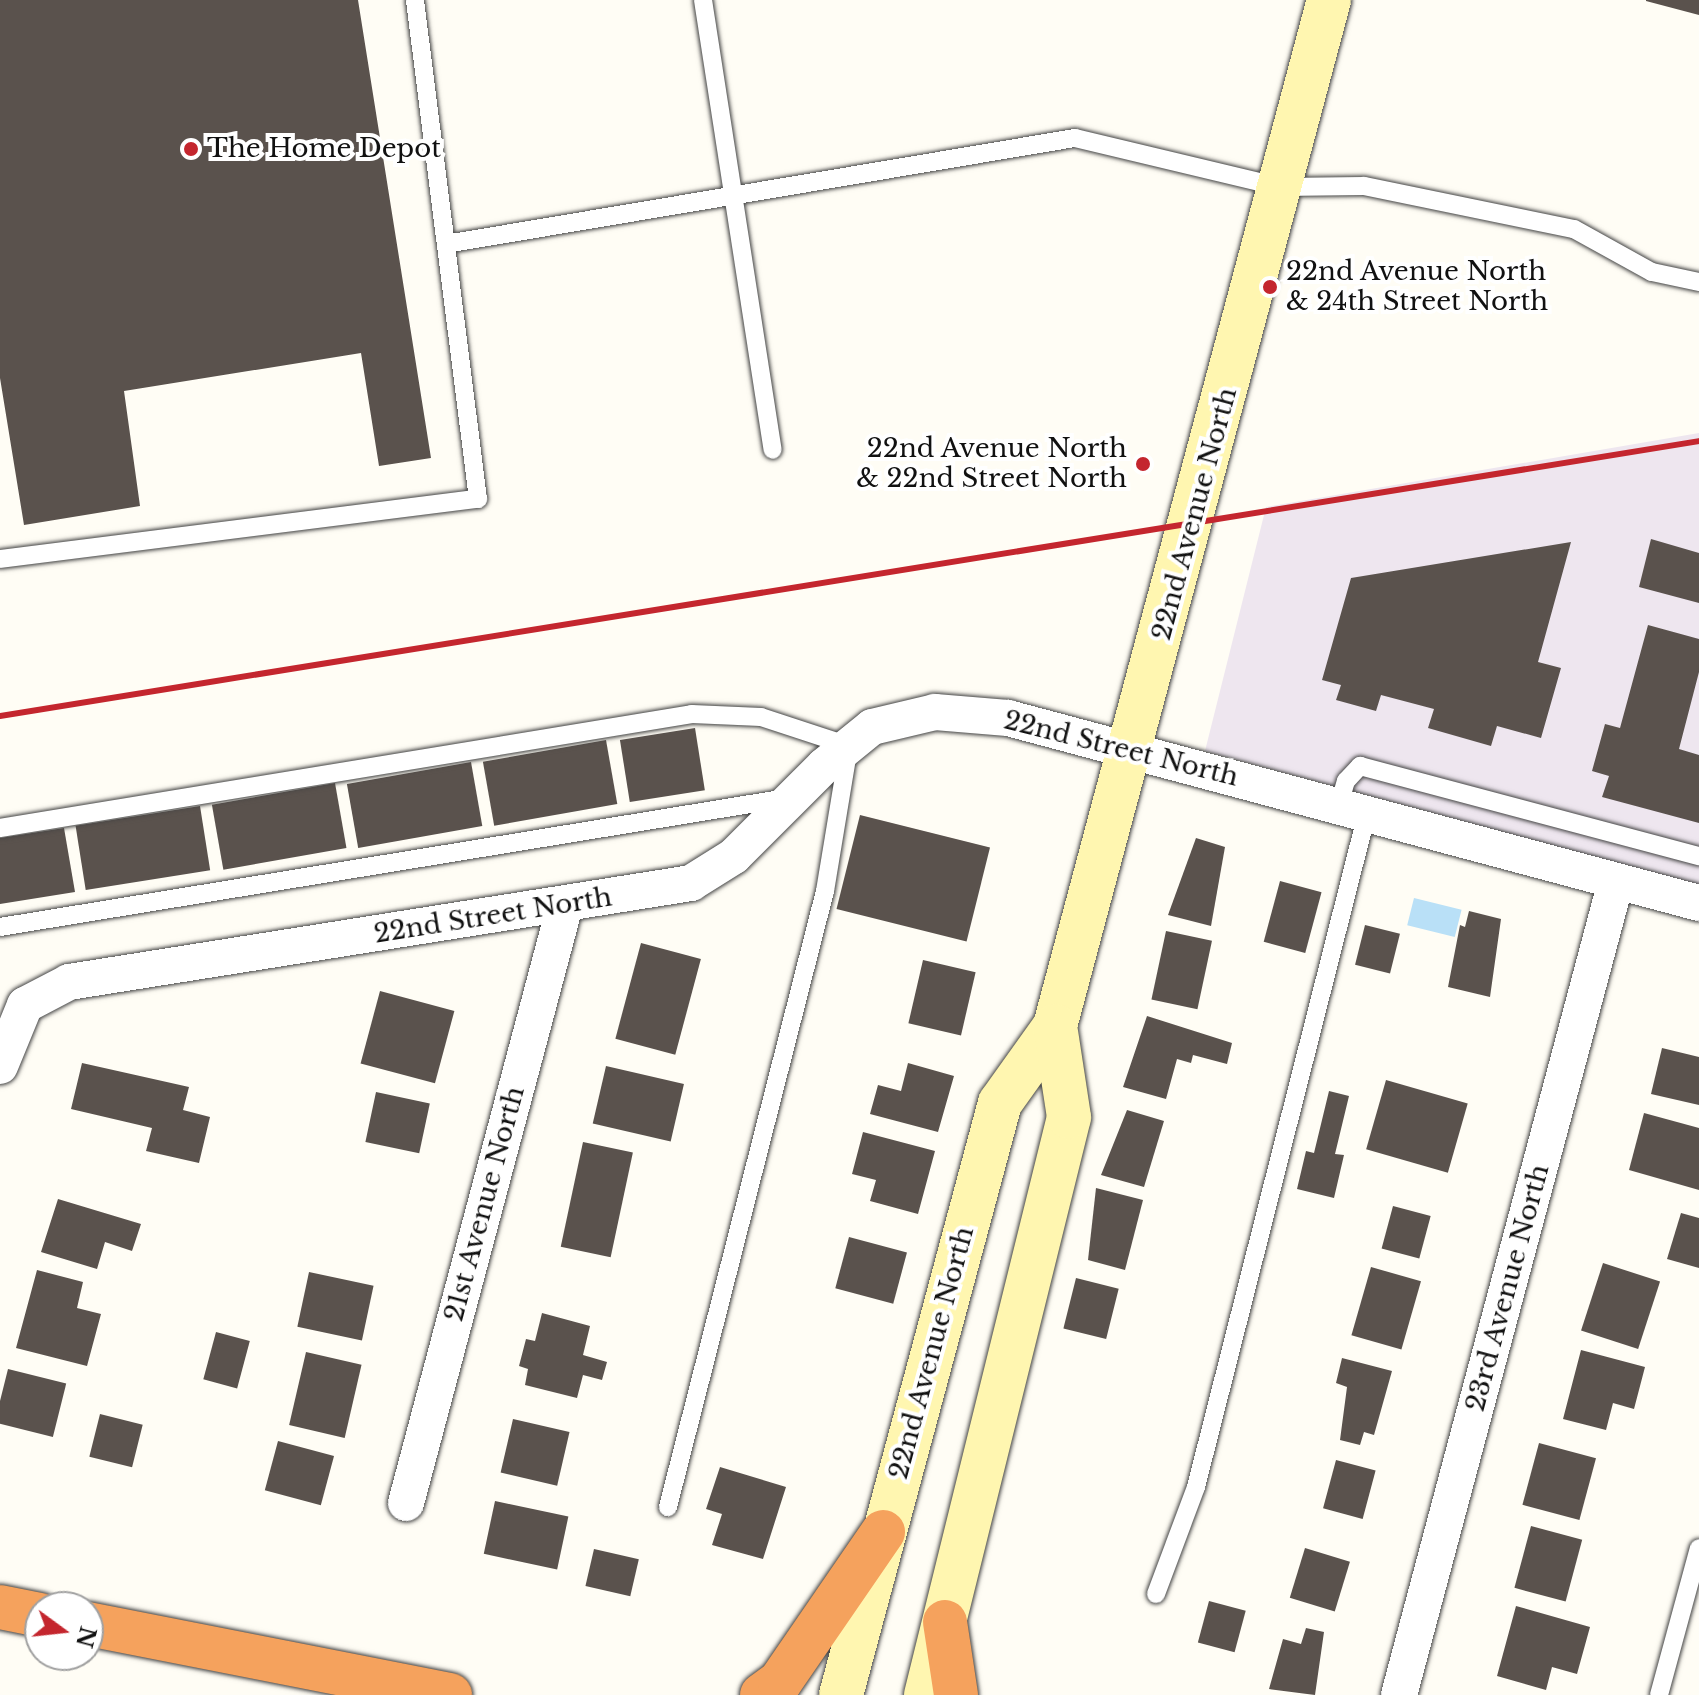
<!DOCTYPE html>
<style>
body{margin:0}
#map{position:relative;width:1699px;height:1695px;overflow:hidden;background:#fffdf5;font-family:"Libre Baskerville",serif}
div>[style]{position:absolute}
.industrial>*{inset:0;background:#eee6ef}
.water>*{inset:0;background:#b9e0f7;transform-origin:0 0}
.building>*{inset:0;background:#5a524d;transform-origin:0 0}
.roads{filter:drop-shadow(0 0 2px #444) drop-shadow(0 0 2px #444)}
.lane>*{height:18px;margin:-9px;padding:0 9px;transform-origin:9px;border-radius:9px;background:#fff}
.street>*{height:36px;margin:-18px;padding:0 18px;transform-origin:18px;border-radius:18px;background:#fff}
.secondary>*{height:44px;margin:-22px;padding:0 22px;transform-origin:22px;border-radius:22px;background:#fff6b0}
.highway>*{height:44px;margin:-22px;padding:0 22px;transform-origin:22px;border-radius:22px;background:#f5a25d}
.rail>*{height:6px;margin:-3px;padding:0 3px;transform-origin:3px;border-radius:3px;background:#c4262e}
.dots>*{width:22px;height:22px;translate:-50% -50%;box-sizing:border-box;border:4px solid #fff;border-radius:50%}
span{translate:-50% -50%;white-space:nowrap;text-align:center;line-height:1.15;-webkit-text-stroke:8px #fff;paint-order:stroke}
.poi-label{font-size:26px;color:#111}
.left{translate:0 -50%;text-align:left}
.right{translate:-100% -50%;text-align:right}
.street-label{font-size:26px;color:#111}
.north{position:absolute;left:24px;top:1591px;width:80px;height:80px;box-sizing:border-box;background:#fff;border:2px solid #a0a0a0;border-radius:50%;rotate:105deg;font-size:22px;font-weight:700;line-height:32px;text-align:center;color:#111}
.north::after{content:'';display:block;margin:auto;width:28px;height:36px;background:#c4262e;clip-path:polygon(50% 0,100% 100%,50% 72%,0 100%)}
</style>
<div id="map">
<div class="industrial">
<div style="clip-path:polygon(1699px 433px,1699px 885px,1205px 751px,1266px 507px)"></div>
</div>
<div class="water">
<div style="left:1414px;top:898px;width:49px;height:28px;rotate:14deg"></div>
</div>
<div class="building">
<div style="clip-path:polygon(0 0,358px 0,431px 458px,379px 466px,361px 353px,124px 391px,140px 506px,24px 525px,0 378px)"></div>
<div style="clip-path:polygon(1646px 0,1699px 0,1699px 15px,1646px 1px)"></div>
<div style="clip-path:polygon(1651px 539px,1699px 553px,1699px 603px,1639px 587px)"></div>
<div style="clip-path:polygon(1571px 542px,1538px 662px,1561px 668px,1541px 738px,1497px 726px,1491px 746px,1428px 728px,1434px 709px,1381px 695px,1376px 711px,1336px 700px,1341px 685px,1322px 680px,1351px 578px)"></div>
<div style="clip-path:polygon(1648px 625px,1699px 639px,1699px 672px,1679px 749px,1699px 755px,1699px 823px,1602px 797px,1609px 776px,1592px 771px,1605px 724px,1620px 728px)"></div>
<div style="left:695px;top:728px;width:63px;height:76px;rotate:81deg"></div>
<div style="left:606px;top:740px;width:65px;height:125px;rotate:80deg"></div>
<div style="left:471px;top:762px;width:65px;height:126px;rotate:80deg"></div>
<div style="left:335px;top:783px;width:66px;height:125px;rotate:80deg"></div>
<div style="left:200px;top:806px;width:65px;height:126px;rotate:81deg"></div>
<div style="left:860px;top:815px;width:134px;height:97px;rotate:14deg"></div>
<div style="clip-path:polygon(64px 828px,75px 892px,0 904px,0 838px)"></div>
<div style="clip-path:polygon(1196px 838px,1225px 847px,1211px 926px,1168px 915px)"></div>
<div style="left:1280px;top:881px;width:43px;height:63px;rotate:15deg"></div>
<div style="clip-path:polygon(1469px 911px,1501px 919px,1490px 997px,1448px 987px,1460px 925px,1465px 927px)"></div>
<div style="left:1365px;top:925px;width:36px;height:41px;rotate:14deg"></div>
<div style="left:1166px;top:931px;width:47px;height:70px;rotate:12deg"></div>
<div style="left:641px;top:943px;width:62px;height:99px;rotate:15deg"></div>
<div style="left:923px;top:960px;width:54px;height:65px;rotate:13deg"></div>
<div style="left:380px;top:991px;width:77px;height:75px;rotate:15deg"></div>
<div style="clip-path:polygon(1147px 1016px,1232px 1043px,1227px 1064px,1193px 1055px,1191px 1063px,1177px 1059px,1166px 1099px,1123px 1087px)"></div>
<div style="clip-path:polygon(1662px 1048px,1699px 1057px,1699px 1105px,1651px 1094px)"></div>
<div style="clip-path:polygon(82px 1063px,189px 1087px,183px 1110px,210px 1117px,199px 1163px,146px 1151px,152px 1128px,71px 1109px)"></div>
<div style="clip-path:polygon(908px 1063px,954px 1076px,938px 1132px,870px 1114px,878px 1085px,901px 1091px)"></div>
<div style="left:606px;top:1066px;width:80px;height:59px;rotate:13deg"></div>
<div style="left:1386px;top:1080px;width:85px;height:72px;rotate:16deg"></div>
<div style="clip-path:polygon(1329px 1091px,1349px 1096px,1335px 1154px,1344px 1155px,1334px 1198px,1297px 1189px,1306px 1151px,1314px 1153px)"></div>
<div style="left:376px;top:1092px;width:55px;height:51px;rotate:12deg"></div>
<div style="clip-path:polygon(1127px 1110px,1164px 1121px,1144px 1187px,1101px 1175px)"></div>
<div style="clip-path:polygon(1644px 1113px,1699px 1128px,1699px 1190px,1629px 1170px)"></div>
<div style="clip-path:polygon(863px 1132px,935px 1151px,918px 1214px,870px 1201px,876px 1180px,852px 1174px)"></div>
<div style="left:583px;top:1142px;width:51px;height:107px;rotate:12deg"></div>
<div style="clip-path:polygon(1096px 1188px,1143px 1200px,1125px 1270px,1088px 1260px)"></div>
<div style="clip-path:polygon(58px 1199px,141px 1224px,132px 1251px,105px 1242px,97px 1269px,41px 1252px)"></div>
<div style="left:1393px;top:1206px;width:39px;height:44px;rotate:15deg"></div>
<div style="clip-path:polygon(1681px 1213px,1699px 1218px,1699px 1268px,1667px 1259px)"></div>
<div style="left:849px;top:1237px;width:60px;height:53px;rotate:15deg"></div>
<div style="left:1603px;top:1263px;width:60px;height:71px;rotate:18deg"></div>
<div style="left:1371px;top:1267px;width:52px;height:71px;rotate:16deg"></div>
<div style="clip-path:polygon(37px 1270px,83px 1282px,77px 1308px,101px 1314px,87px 1366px,16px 1348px)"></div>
<div style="left:309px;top:1272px;width:66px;height:56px;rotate:12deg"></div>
<div style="left:1076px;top:1278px;width:44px;height:52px;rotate:14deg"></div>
<div style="clip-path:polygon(542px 1313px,590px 1326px,583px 1355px,607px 1362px,602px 1380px,583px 1375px,577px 1398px,525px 1385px,528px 1369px,519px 1366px,526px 1339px,535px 1341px)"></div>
<div style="left:216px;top:1332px;width:35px;height:49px;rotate:15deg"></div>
<div style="clip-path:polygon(1581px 1350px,1645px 1367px,1634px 1409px,1613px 1403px,1606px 1430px,1563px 1419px)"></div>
<div style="left:306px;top:1352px;width:57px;height:75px;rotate:13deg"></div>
<div style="clip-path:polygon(1342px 1358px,1392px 1371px,1374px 1435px,1364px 1432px,1360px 1445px,1340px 1440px,1347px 1387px,1336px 1383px)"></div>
<div style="left:8px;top:1369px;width:60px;height:55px;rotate:14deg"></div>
<div style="left:100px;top:1414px;width:44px;height:44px;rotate:14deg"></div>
<div style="left:513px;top:1419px;width:58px;height:55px;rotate:13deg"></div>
<div style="left:278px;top:1441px;width:58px;height:51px;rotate:15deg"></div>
<div style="left:1539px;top:1443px;width:59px;height:64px;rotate:15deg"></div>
<div style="left:1336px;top:1460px;width:41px;height:50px;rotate:15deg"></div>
<div style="clip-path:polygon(720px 1467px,786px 1487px,763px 1559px,712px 1545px,722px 1514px,706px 1509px)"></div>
<div style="left:495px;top:1501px;width:75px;height:54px;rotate:12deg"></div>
<div style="left:1531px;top:1526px;width:53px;height:64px;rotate:15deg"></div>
<div style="left:1305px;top:1548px;width:47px;height:52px;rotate:17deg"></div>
<div style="left:594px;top:1549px;width:46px;height:38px;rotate:13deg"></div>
<div style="left:1209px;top:1601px;width:38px;height:43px;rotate:15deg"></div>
<div style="clip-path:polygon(1516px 1606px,1590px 1627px,1577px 1674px,1552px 1667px,1546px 1690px,1497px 1676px)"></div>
<div style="clip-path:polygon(1306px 1628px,1324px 1632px,1315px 1695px,1269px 1689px,1283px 1639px,1301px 1644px)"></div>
</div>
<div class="roads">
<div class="lane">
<div style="left:703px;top:0;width:455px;rotate:81.2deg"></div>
<div style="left:446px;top:244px;width:638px;rotate:-9.57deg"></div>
<div style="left:1075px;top:138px;width:211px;rotate:13.4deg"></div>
<div style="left:1280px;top:187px;width:84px;rotate:-0.7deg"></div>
<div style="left:1364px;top:186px;width:214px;rotate:11.6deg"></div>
<div style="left:1574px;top:229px;width:89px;rotate:28.9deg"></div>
<div style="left:1652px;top:272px;width:48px;rotate:12deg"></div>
<div style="left:0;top:559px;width:482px;rotate:-7.2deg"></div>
<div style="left:478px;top:499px;width:503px;rotate:-97.2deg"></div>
<div style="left:1339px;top:805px;width:25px;rotate:-74deg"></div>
<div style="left:1346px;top:781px;width:21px;rotate:-47deg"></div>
<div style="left:1360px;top:766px;width:351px;rotate:14.9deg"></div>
<div style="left:0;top:828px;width:701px;rotate:-9.35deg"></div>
<div style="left:692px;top:714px;width:69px;rotate:2.5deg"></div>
<div style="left:761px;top:717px;width:93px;rotate:18.2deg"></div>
<div style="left:849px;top:746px;width:147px;rotate:99.4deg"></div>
<div style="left:825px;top:891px;width:636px;rotate:104.3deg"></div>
<div style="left:0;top:927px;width:798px;rotate:-9.31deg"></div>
<div style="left:1156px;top:1594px;width:114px;rotate:-69.5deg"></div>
<div style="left:1196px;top:1487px;width:695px;rotate:-75.76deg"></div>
<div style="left:1659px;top:1695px;width:152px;rotate:-74.8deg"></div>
</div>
<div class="street">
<div style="left:0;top:1066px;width:66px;rotate:-67.7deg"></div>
<div style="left:25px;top:1005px;width:50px;rotate:-27.6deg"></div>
<div style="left:69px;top:982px;width:630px;rotate:-9.04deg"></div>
<div style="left:691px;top:883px;width:51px;rotate:-32.1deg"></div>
<div style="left:734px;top:856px;width:127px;rotate:-45deg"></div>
<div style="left:824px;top:766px;width:62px;rotate:-39.1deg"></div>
<div style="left:872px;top:727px;width:65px;rotate:-13.4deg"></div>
<div style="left:935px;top:712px;width:73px;rotate:4.7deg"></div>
<div style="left:1008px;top:718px;width:715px;rotate:14.99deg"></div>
<div style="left:406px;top:1503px;width:619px;rotate:-75.11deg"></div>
<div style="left:1399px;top:1695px;width:842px;rotate:-75.07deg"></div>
</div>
<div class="secondary">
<div style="left:841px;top:1695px;width:613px;rotate:-74.97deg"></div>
<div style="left:1000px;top:1103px;width:95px;rotate:-54.5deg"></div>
<div style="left:1055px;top:1026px;width:1062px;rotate:-75.05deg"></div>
<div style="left:926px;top:1695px;width:595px;rotate:-76.1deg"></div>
<div style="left:1069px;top:1117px;width:92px;rotate:-98.7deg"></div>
</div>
<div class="highway">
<div style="left:0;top:1607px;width:41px;rotate:11.3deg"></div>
<div style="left:945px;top:1622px;width:74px;rotate:81.4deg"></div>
<div style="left:88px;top:1624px;width:369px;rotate:11.1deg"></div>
<div style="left:762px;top:1695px;width:22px;rotate:-36deg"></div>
<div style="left:780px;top:1682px;width:182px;rotate:-55.5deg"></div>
</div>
</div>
<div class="rail">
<div style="left:0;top:716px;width:1721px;rotate:-9.19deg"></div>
</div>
<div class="dots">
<div style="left:191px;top:149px;background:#c4262e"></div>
<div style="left:1270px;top:287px;background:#c4262e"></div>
<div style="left:1143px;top:464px;background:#c4262e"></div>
</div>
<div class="poi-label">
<span class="left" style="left:207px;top:149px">The Home Depot</span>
<span class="left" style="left:1286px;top:287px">22nd Avenue North<br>&amp; 24th Street North</span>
<span class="right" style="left:1127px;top:464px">22nd Avenue North<br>&amp; 22nd Street North</span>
</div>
<div class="street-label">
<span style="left:1195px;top:514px;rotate:-75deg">22nd Avenue North</span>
<span style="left:1121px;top:749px;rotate:14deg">22nd Street North</span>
<span style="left:493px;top:916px;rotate:-9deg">22nd Street North</span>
<span style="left:485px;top:1204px;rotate:-75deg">21st Avenue North</span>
<span style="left:1508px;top:1288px;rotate:-75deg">23rd Avenue North</span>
<span style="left:932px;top:1353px;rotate:-75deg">22nd Avenue North</span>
</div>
<div class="north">N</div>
</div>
